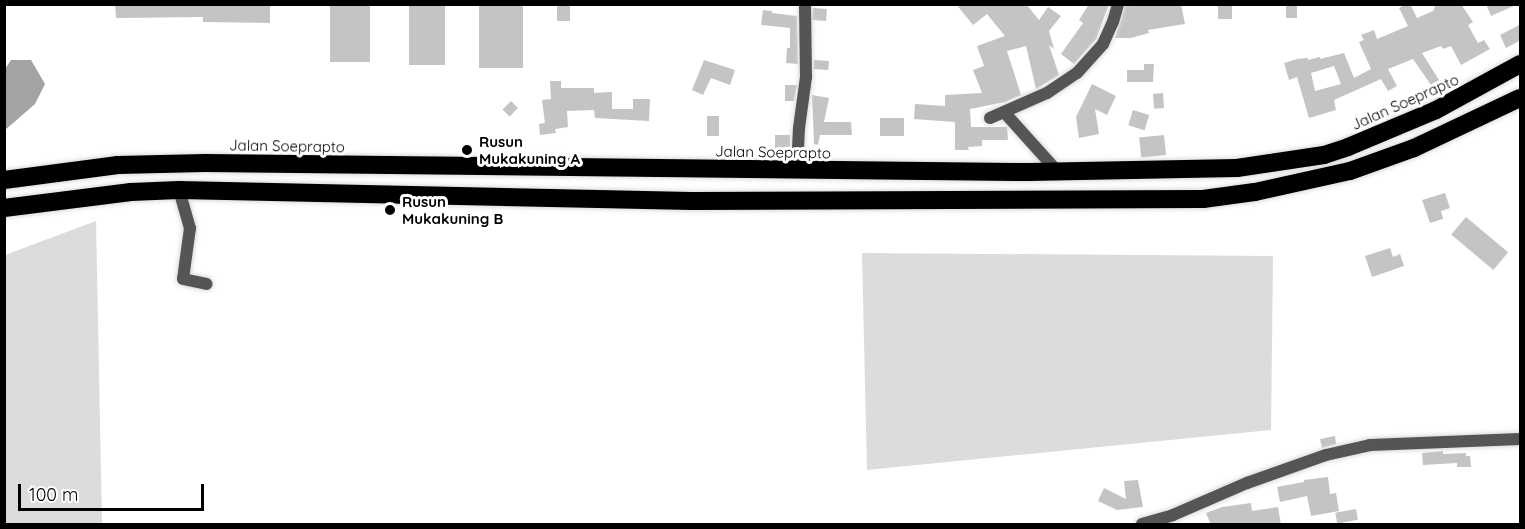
<!DOCTYPE html>
<style>
body{margin:0}
#map{position:relative;width:1525px;height:529px;overflow:hidden;background:#fff;font-family:Quicksand,sans-serif}
div>[style]{position:absolute}
.green>*{inset:0;background:#dcdcdc}
.water>*{inset:0;background:#a3a3a3}
.building>*{inset:0;background:#c4c4c4;transform-origin:0 0}
.roads{filter:drop-shadow(0 0 2px #dbdbdb) drop-shadow(0 0 2px #dbdbdb)}
.street>*{height:12px;margin:-6px;padding:0 6px;transform-origin:6px;border-radius:6px;background:#555}
.highway>*{height:18px;margin:-9px;padding:0 9px;transform-origin:9px;border-radius:9px;background:#000}
.dots>*{width:16px;height:16px;translate:-50% -50%;box-sizing:border-box;border:3px solid #fff;border-radius:50%}
span{translate:-50% -50%;white-space:nowrap;text-align:center;line-height:1.15;-webkit-text-stroke:6px #fff;paint-order:stroke}
.street-label{font-size:15px;color:#000}
.poi-label{font-size:15px;color:#000;font-weight:700}
.left{translate:0 -50%;text-align:left}
.frame{position:absolute;inset:0;border:6px solid #000;pointer-events:none}
.scale{position:absolute;left:18px;top:484px;width:186px;height:27px;box-sizing:border-box;border:3px solid #000;border-top:0;padding-left:8px;font-size:18px;line-height:21px;white-space:nowrap;color:#000;-webkit-text-stroke:4px #fff;paint-order:stroke}
</style>
<div id="map">
<div class="green">
<div style="clip-path:polygon(96px 221px,102px 524px,5px 524px,5px 255px)"></div>
<div style="clip-path:polygon(862px 253px,1273px 256px,1271px 430px,867px 470px)"></div>
</div>
<div class="water">
<div style="clip-path:polygon(11px 60px,31px 60px,45px 84px,35px 104px,5px 130px,5px 69px)"></div>
</div>
<div class="building">
<div style="clip-path:polygon(115px 4px,270px 5px,270px 23px,203px 22px,203px 17px,116px 18px)"></div>
<div style="left:330px;top:4px;width:40px;height:58px"></div>
<div style="left:409px;top:4px;width:36px;height:61px"></div>
<div style="left:479px;top:4px;width:44px;height:64px"></div>
<div style="clip-path:polygon(956px 4px,1026px 4px,1039px 20px,1048px 7px,1061px 16px,1049px 31px,1054px 49px,1049px 45px,1059px 75px,1036px 89px,1026px 46px,1007px 51px,1021px 95px,1005px 102px,970px 109px,971px 127px,1007px 127px,1008px 140px,982px 140px,982px 146px,968px 147px,969px 150px,955px 150px,955px 122px,914px 119px,915px 104px,945px 106px,945px 95px,982px 93px,973px 70px,984px 66px,977px 46px,1005px 36px,987px 14px,973px 25px)"></div>
<div style="clip-path:polygon(1089px 4px,1109px 4px,1096px 39px,1074px 64px,1061px 54px,1083px 23px,1079px 20px)"></div>
<div style="clip-path:polygon(1126px 4px,1181px 4px,1185px 24px,1148px 30px,1149px 33px,1131px 38px,1115px 38px)"></div>
<div style="left:1218px;top:4px;width:14px;height:15px"></div>
<div style="left:1286px;top:4px;width:11px;height:14px"></div>
<div style="clip-path:polygon(evenodd,1406px 4px,1410px 4px,1417px 18px,1433px 11px,1436px 4px,1461px 4px,1473px 22px,1468px 25px,1478px 43px,1484px 40px,1490px 49px,1461px 65px,1451px 46px,1443px 49px,1441px 46px,1422px 53px,1439px 80px,1431px 85px,1413px 59px,1388px 69px,1397px 86px,1388px 91px,1381px 79px,1334px 100px,1336px 110px,1309px 118px,1297px 77px,1289px 80px,1284px 63px,1297px 59px,1308px 58px,1308px 60px,1320px 57px,1320px 59px,1344px 53px,1354px 78px,1371px 69px,1359px 42px,1364px 40px,1361px 35px,1374px 30px,1377px 39px,1408px 26px,1399px 8px,1406px 4px,1334px 66px,1341px 84px,1315px 91px,1311px 73px,1334px 66px)"></div>
<div style="clip-path:polygon(1486px 4px,1518px 4px,1491px 16px)"></div>
<div style="left:557px;top:6px;width:13px;height:15px"></div>
<div style="left:813px;top:8px;width:14px;height:12px;rotate:4deg"></div>
<div style="clip-path:polygon(763px 10px,772px 11px,772px 13px,797px 16px,798px 64px,786px 63px,787px 48px,790px 48px,790px 28px,761px 25px)"></div>
<div style="clip-path:polygon(1521px 24px,1521px 40px,1506px 48px,1500px 35px)"></div>
<div style="clip-path:polygon(704px 60px,735px 70px,730px 85px,711px 78px,703px 95px,692px 90px)"></div>
<div style="left:814px;top:60px;width:15px;height:9px;rotate:4deg"></div>
<div style="clip-path:polygon(1144px 64px,1154px 64px,1153px 82px,1127px 82px,1127px 70px,1144px 70px)"></div>
<div style="clip-path:polygon(550px 81px,561px 81px,561px 88px,594px 88px,594px 93px,612px 92px,612px 109px,633px 109px,633px 99px,650px 99px,649px 121px,595px 118px,594px 110px,567px 111px,568px 127px,555px 129px,556px 133px,540px 135px,539px 124px,545px 123px,542px 100px,551px 99px)"></div>
<div style="clip-path:polygon(1092px 84px,1116px 96px,1107px 115px,1095px 109px,1099px 134px,1079px 138px,1076px 117px)"></div>
<div style="clip-path:polygon(785px 85px,797px 85px,794px 101px,785px 101px)"></div>
<div style="left:1163px;top:93px;width:15px;height:10px;rotate:86deg"></div>
<div style="clip-path:polygon(812px 95px,829px 98px,824px 122px,851px 122px,852px 135px,820px 135px,818px 145px,814px 144px)"></div>
<div style="left:511px;top:101px;width:10px;height:12px;rotate:45deg"></div>
<div style="left:1133px;top:110px;width:17px;height:16px;rotate:17deg"></div>
<div style="left:707px;top:116px;width:12px;height:20px"></div>
<div style="left:904px;top:118px;width:18px;height:24px;rotate:90deg"></div>
<div style="left:775px;top:135px;width:15px;height:20px"></div>
<div style="left:1164px;top:135px;width:20px;height:25px;rotate:84deg"></div>
<div style="clip-path:polygon(1445px 193px,1450px 208px,1441px 211px,1443px 219px,1430px 223px,1422px 200px)"></div>
<div style="left:1466px;top:217px;width:55px;height:23px;rotate:40deg"></div>
<div style="clip-path:polygon(1390px 248px,1393px 257px,1400px 254px,1404px 266px,1372px 277px,1365px 256px)"></div>
<div style="clip-path:polygon(1335px 436px,1336px 444px,1322px 448px,1320px 439px)"></div>
<div style="clip-path:polygon(1443px 451px,1443px 454px,1466px 453px,1466px 456px,1470px 456px,1471px 467px,1457px 467px,1457px 463px,1423px 465px,1422px 453px)"></div>
<div style="clip-path:polygon(1328px 477px,1330px 494px,1336px 493px,1339px 511px,1311px 516px,1307px 496px,1280px 502px,1277px 487px,1304px 482px,1304px 480px)"></div>
<div style="clip-path:polygon(1138px 480px,1143px 507px,1117px 510px,1098px 501px,1104px 488px,1126px 499px,1124px 481px)"></div>
<div style="clip-path:polygon(1251px 503px,1252px 511px,1278px 507px,1281px 525px,1211px 525px,1206px 513px,1222px 507px)"></div>
<div style="left:1356px;top:509px;width:11px;height:21px;rotate:80deg"></div>
</div>
<div class="roads">
<div class="street">
<div style="left:1004px;top:112px;width:81px;rotate:48deg"></div>
<div style="left:990px;top:118px;width:62px;rotate:-23.7deg"></div>
<div style="left:1047px;top:93px;width:36px;rotate:-34deg"></div>
<div style="left:1077px;top:73px;width:39px;rotate:-48deg"></div>
<div style="left:1103px;top:44px;width:24px;rotate:-66deg"></div>
<div style="left:1113px;top:22px;width:19px;rotate:-74deg"></div>
<div style="left:797px;top:170px;width:42px;rotate:-87.3deg"></div>
<div style="left:799px;top:128px;width:51px;rotate:-82.2deg"></div>
<div style="left:806px;top:77px;width:73px;rotate:-90.8deg"></div>
<div style="left:179px;top:190px;width:40px;rotate:74deg"></div>
<div style="left:190px;top:228px;width:51px;rotate:97.8deg"></div>
<div style="left:183px;top:279px;width:24px;rotate:12deg"></div>
<div style="left:1142px;top:524px;width:32px;rotate:-16deg"></div>
<div style="left:1173px;top:515px;width:81px;rotate:-23.4deg"></div>
<div style="left:1247px;top:483px;width:84px;rotate:-19.5deg"></div>
<div style="left:1326px;top:455px;width:45px;rotate:-12.8deg"></div>
<div style="left:1370px;top:445px;width:150px;rotate:-2.3deg"></div>
</div>
<div class="highway">
<div style="left:4px;top:180px;width:115px;rotate:-7.5deg"></div>
<div style="left:118px;top:165px;width:87px;rotate:-1.3deg"></div>
<div style="left:205px;top:163px;width:824px;rotate:0.63deg"></div>
<div style="left:1029px;top:172px;width:208px;rotate:-1.1deg"></div>
<div style="left:1237px;top:168px;width:88px;rotate:-8.5deg"></div>
<div style="left:1324px;top:155px;width:25px;rotate:-18deg"></div>
<div style="left:1348px;top:147px;width:95px;rotate:-22.8deg"></div>
<div style="left:1436px;top:110px;width:96px;rotate:-28.7deg"></div>
<div style="left:4px;top:208px;width:128px;rotate:-7.2deg"></div>
<div style="left:131px;top:192px;width:48px;rotate:-2.4deg"></div>
<div style="left:179px;top:190px;width:513px;rotate:1.23deg"></div>
<div style="left:692px;top:201px;width:511px;rotate:-0.22deg"></div>
<div style="left:1203px;top:199px;width:52px;rotate:-7.7deg"></div>
<div style="left:1255px;top:192px;width:97px;rotate:-12.5deg"></div>
<div style="left:1350px;top:171px;width:68px;rotate:-19.8deg"></div>
<div style="left:1414px;top:148px;width:117px;rotate:-25.3deg"></div>
</div>
</div>
<div class="dots">
<div style="left:467px;top:150px;background:#000"></div>
<div style="left:390px;top:210px;background:#000"></div>
</div>
<div class="street-label">
<span style="left:1405px;top:102px;rotate:-24deg">Jalan Soeprapto</span>
<span style="left:287px;top:146px;rotate:1deg">Jalan Soeprapto</span>
<span style="left:773px;top:152px;rotate:1deg">Jalan Soeprapto</span>
</div>
<div class="poi-label">
<span class="left" style="left:479px;top:150px">Rusun<br>Mukakuning A</span>
<span class="left" style="left:402px;top:210px">Rusun<br>Mukakuning B</span>
</div>
<div class="frame"></div>
<div class="scale">100 m</div>
</div>
